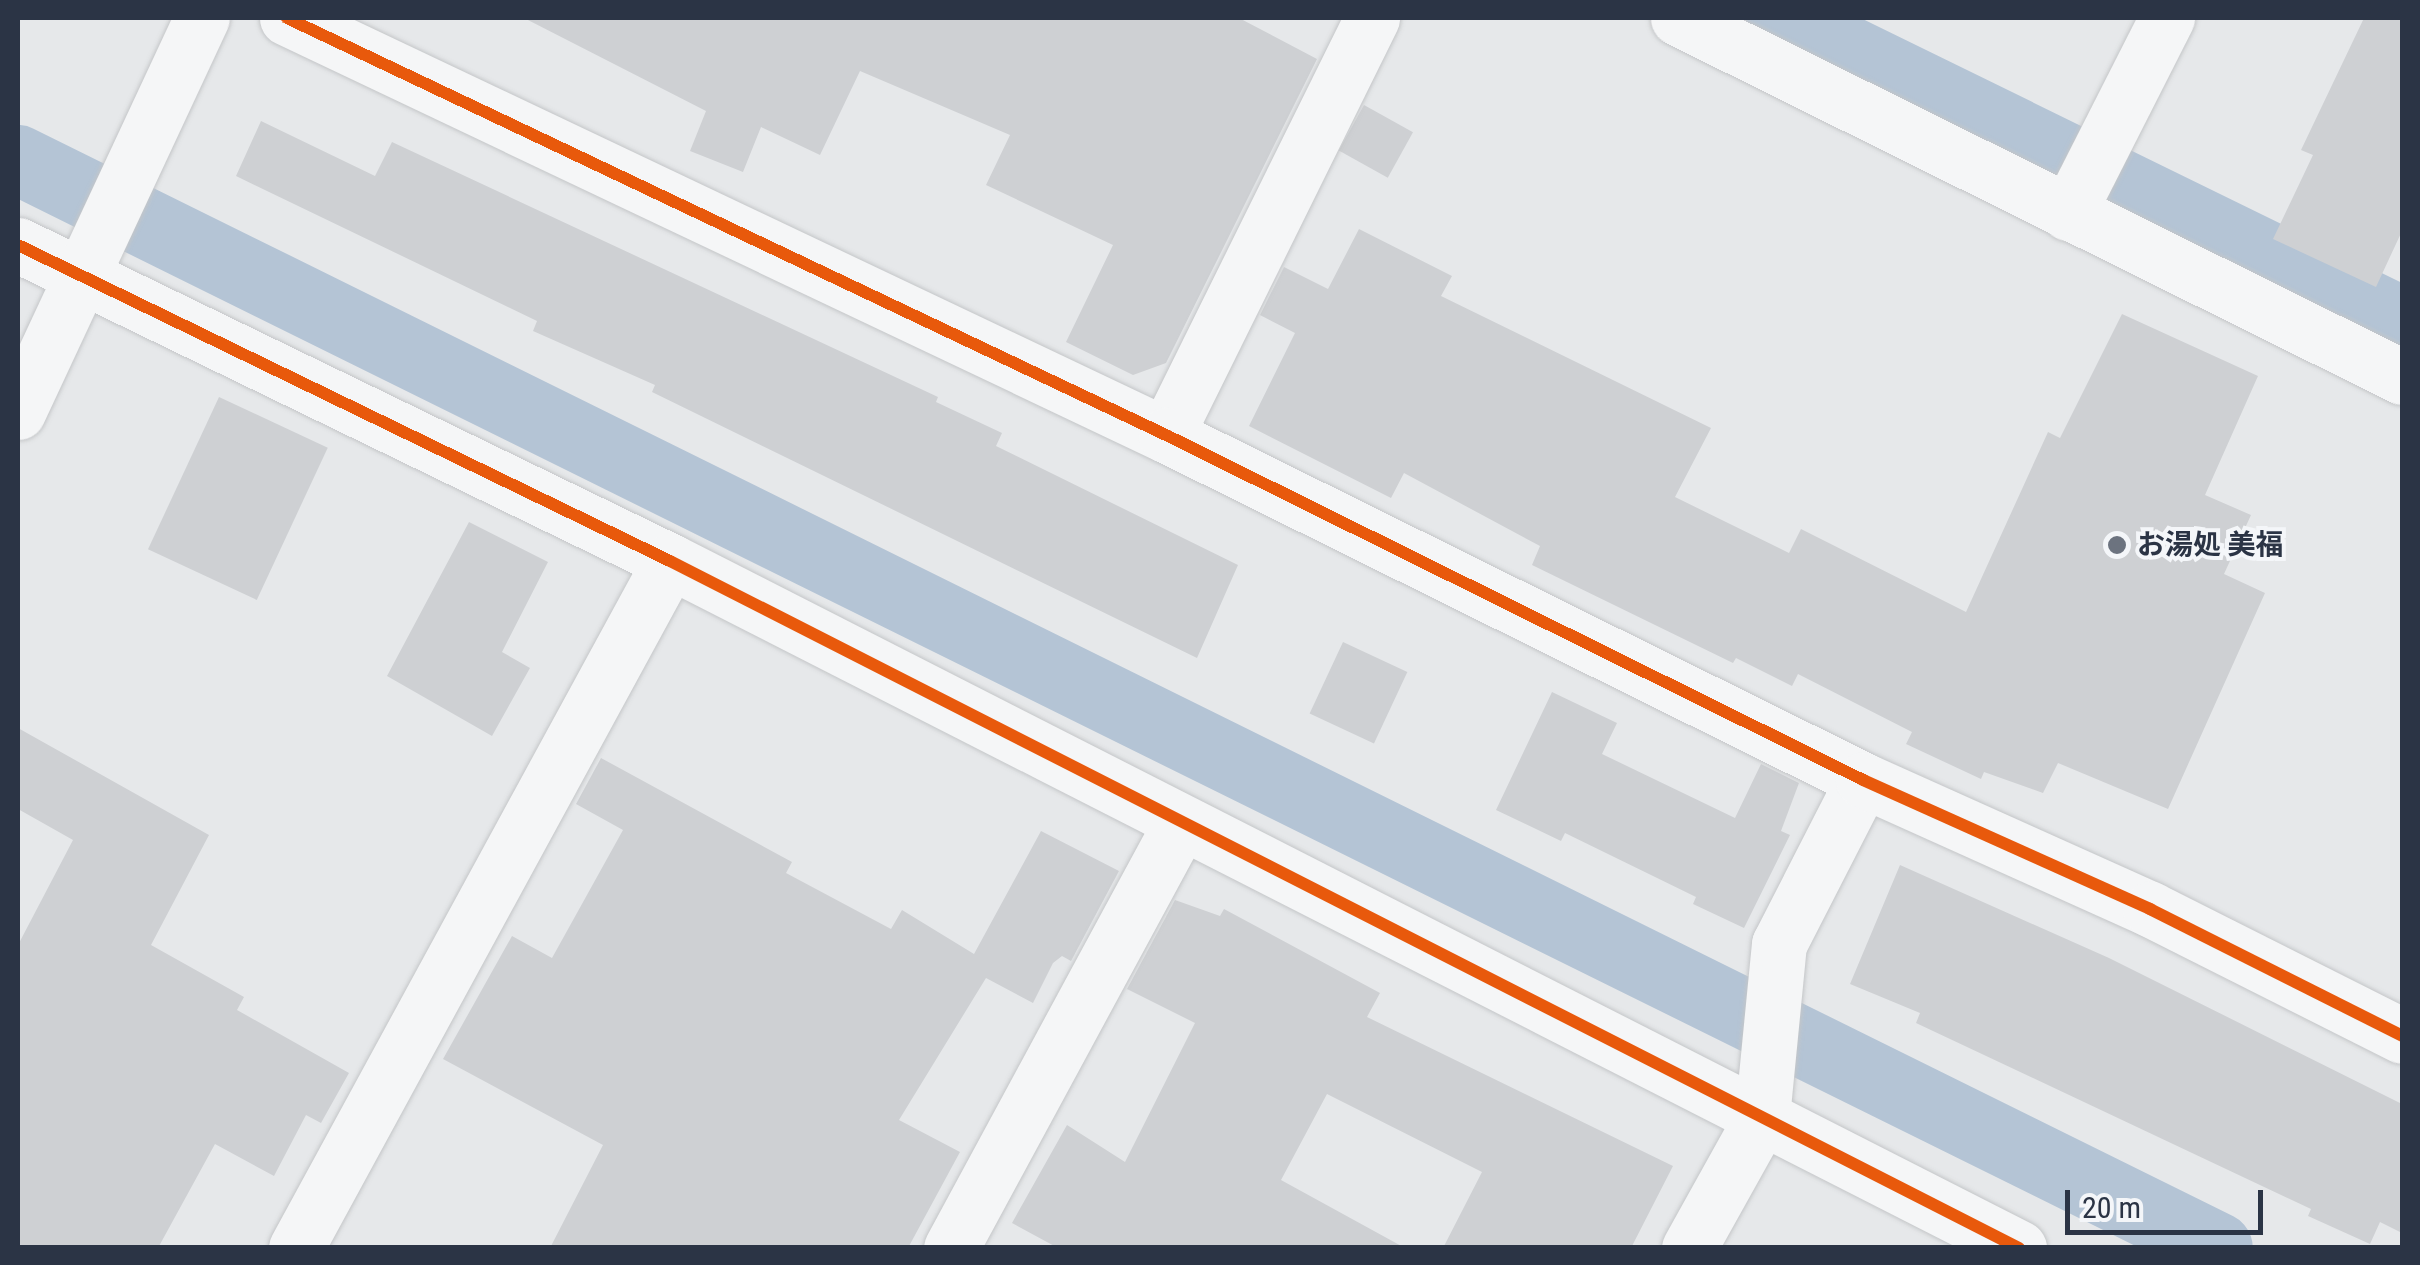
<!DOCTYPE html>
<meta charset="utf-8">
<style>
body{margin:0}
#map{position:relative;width:2420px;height:1265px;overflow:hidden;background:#e6e8ea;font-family:"Roboto Condensed","Noto Sans JP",sans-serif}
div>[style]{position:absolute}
.canal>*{height:70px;margin:-35px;padding:0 35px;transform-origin:35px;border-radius:35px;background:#b4c4d5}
.building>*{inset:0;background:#ced0d3;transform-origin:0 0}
.roads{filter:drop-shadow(0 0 2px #c4c6c8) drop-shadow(0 0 2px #c4c6c8)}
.minor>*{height:55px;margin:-27.5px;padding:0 27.5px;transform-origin:27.5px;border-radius:27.5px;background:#f5f6f7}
.tertiary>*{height:55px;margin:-27.5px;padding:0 27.5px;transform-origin:27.5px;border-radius:27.5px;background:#f5f6f7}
.cycleway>*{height:12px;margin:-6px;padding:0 6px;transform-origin:6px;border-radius:6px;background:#e8590c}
.dots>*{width:28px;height:28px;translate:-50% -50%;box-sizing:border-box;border:5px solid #f4f6f9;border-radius:50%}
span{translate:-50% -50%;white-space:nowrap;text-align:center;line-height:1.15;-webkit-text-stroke:8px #f4f6f9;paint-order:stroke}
.poi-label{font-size:28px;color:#2b3445;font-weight:700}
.left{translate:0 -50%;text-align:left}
.frame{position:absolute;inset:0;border:20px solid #2b3445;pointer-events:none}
.scale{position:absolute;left:2065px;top:1190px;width:198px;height:45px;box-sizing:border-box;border:5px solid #2b3445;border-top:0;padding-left:12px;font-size:30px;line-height:35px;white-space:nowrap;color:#2b3445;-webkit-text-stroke:8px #f4f6f9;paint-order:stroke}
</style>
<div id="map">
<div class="canal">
<div style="left:1781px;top:18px;width:691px;rotate:26.08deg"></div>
<div style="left:18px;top:160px;width:2454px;rotate:26.31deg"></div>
</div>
<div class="building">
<div style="clip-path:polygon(524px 18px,1239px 18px,1317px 59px,1166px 363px,1133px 375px,1066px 342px,1113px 245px,986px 185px,1010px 135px,860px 71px,820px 155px,761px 127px,743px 172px,690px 151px,706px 111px)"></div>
<div style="clip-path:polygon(2364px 18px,2402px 18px,2402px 231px,2376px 287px,2273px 239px,2313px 155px,2301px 150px)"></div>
<div style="left:1364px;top:105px;width:56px;height:52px;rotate:29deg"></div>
<div style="clip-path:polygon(261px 121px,375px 176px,392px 142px,938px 397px,936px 402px,1002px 433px,996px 446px,1238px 565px,1197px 658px,652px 392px,655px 385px,533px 331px,537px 321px,236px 176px)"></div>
<div style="clip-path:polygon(1359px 229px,1452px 276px,1441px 296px,1711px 428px,1675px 497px,1789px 553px,1801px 529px,1966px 612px,2048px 432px,2060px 438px,2122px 314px,2258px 376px,2205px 495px,2251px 515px,2224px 574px,2265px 593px,2168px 809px,2058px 763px,2043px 793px,1984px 772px,1981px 779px,1906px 744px,1912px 732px,1798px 674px,1792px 686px,1736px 658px,1733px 663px,1532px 565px,1540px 546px,1404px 473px,1391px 498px,1249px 426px,1295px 333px,1260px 315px,1284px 267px,1328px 289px)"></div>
<div style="left:219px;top:397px;width:120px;height:168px;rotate:25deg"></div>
<div style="clip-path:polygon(469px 522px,548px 562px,502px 652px,530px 668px,492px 736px,387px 676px)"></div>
<div style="left:1343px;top:642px;width:71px;height:79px;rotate:25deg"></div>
<div style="clip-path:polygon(1552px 692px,1617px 723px,1602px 754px,1735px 818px,1761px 764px,1799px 783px,1781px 831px,1790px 835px,1744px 928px,1693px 904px,1696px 897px,1565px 833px,1561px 841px,1496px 810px)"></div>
<div style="clip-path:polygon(18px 728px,209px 835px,151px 945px,244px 997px,237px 1010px,349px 1073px,321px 1123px,306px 1115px,274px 1176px,215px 1144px,158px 1248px,18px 1248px,18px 945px,73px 840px,18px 809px)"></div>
<div style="clip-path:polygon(601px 758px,792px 862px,786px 873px,891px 929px,902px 910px,974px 954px,1041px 831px,1119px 871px,1071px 961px,1062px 956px,1053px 963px,1033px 1003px,986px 978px,899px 1120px,960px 1152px,908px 1248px,550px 1248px,603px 1145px,443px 1059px,512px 936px,552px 958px,623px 830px,576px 804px)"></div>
<div style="clip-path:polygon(1900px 865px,2109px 958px,2402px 1104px,2402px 1233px,2380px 1222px,2370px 1244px,2308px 1216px,2311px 1209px,1916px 1023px,1920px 1013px,1850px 984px)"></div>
<div style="clip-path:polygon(1175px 900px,1220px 916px,1224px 909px,1380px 993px,1367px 1017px,1673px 1166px,1631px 1248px,1443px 1248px,1482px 1172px,1327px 1094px,1281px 1180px,1405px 1248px,1058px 1248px,1012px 1223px,1067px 1125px,1125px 1162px,1195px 1023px,1127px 989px)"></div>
</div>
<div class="roads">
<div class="minor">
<div style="left:2068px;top:213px;width:219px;rotate:-63.1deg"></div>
<div style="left:18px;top:245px;width:725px;rotate:25.86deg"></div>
<div style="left:670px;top:561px;width:1514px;rotate:26.99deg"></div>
<div style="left:1166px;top:435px;width:465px;rotate:-63.7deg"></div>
<div style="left:296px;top:1248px;width:782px;rotate:-61.44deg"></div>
<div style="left:951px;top:1248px;width:481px;rotate:-61.6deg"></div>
<div style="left:1689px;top:1248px;width:150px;rotate:-60.9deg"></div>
<div style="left:1762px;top:1117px;width:174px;rotate:-84.4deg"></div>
<div style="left:1779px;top:944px;width:184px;rotate:-62.9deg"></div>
</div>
<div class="tertiary">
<div style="left:287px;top:18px;width:973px;rotate:25.38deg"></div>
<div style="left:1166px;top:435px;width:778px;rotate:26.33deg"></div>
<div style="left:1863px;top:780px;width:315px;rotate:24.2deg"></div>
<div style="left:2150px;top:909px;width:282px;rotate:26.7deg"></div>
<div style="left:1678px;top:18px;width:808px;rotate:26.37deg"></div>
<div style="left:18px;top:412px;width:435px;rotate:-65deg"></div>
</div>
</div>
<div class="cycleway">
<div style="left:287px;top:18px;width:973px;rotate:25.38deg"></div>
<div style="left:1166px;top:435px;width:778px;rotate:26.33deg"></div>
<div style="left:1863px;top:780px;width:315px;rotate:24.2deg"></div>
<div style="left:2150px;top:909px;width:282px;rotate:26.7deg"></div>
<div style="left:18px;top:245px;width:725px;rotate:25.86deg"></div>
<div style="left:670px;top:561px;width:1514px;rotate:26.99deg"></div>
</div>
<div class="dots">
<div style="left:2117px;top:545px;background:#6c737f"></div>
</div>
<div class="poi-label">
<span class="left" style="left:2137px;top:545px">お湯処 美福</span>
</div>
<div class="frame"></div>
<div class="scale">20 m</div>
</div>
